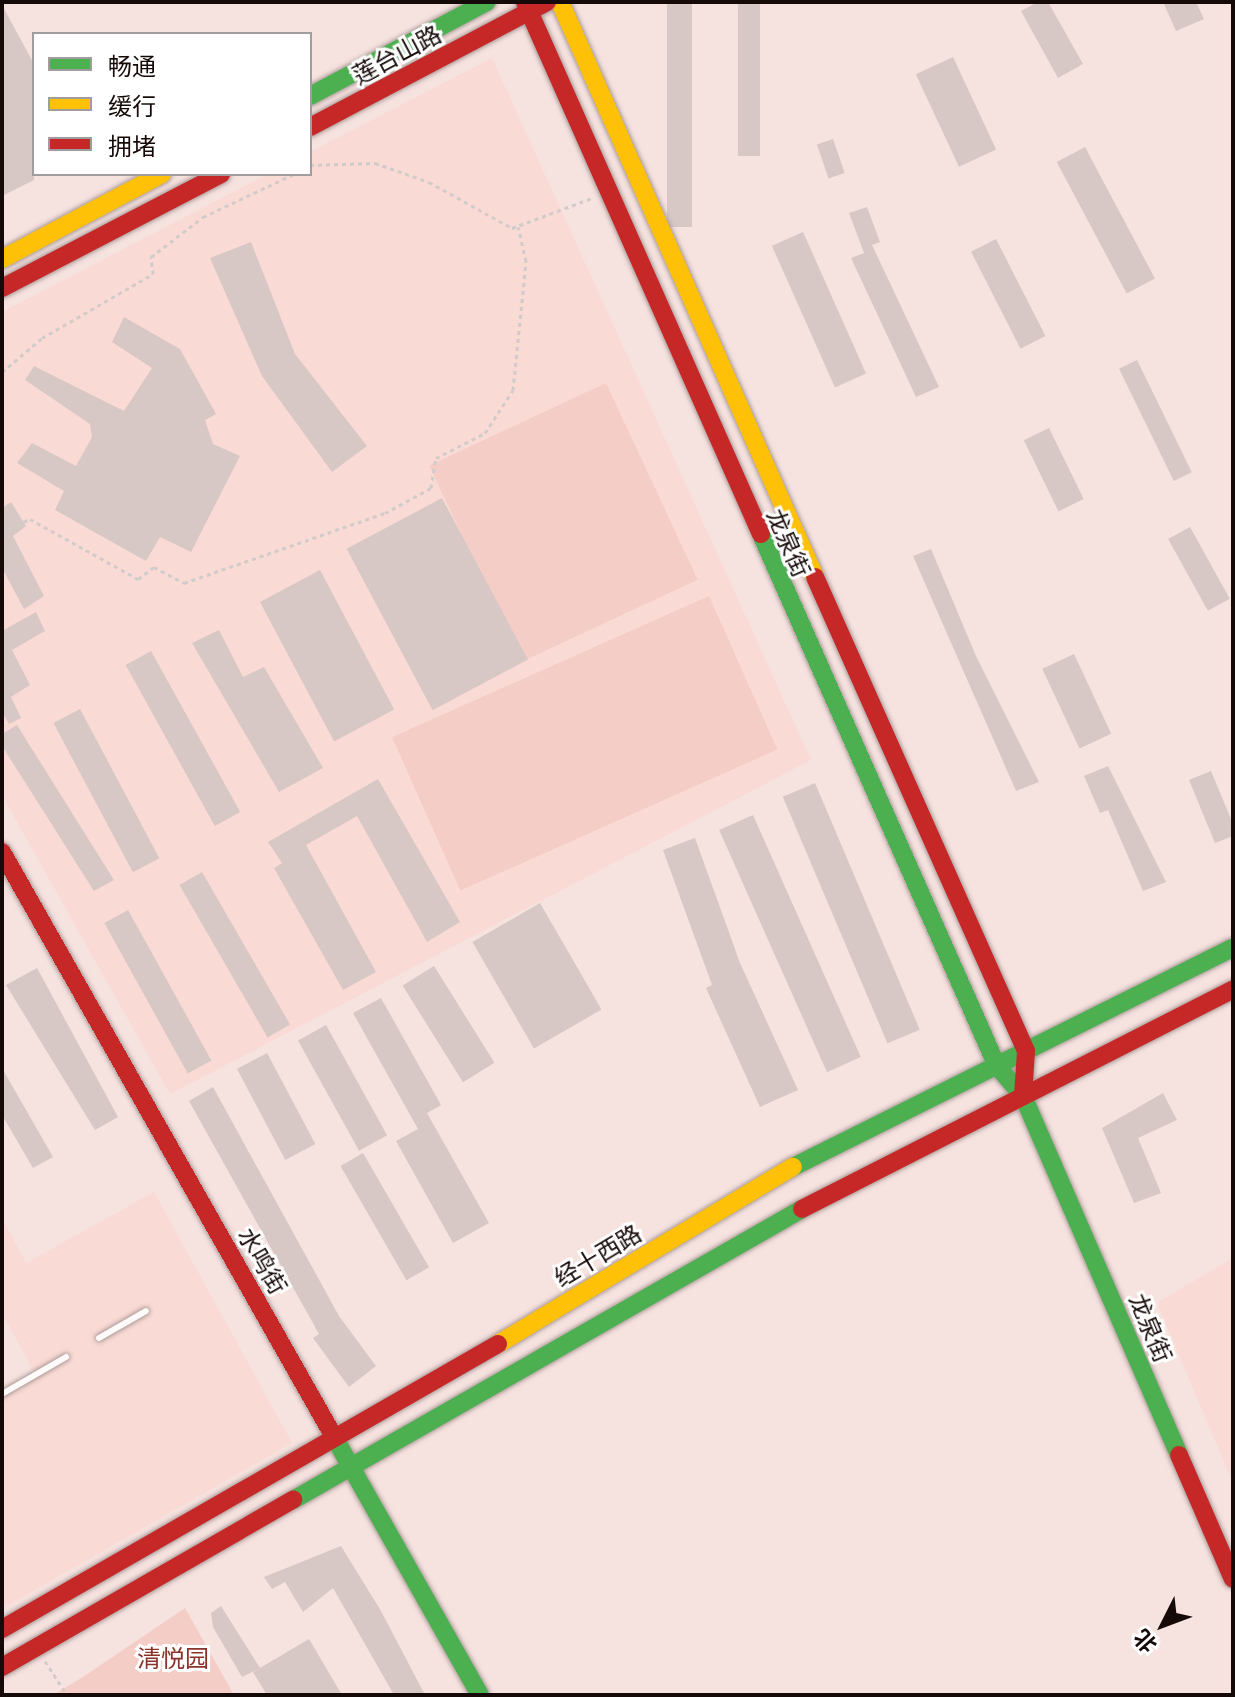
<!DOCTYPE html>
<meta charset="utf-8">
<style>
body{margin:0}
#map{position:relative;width:1235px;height:1697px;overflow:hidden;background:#f6e2df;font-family:Inter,"Noto Sans SC",sans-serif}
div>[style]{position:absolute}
.built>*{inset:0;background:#fadad4}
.green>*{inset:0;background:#f5cdc7;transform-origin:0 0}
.building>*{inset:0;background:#d7c8c5;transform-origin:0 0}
.path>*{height:3px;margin-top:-1.5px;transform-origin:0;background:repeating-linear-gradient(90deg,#d1cbca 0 4px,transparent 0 8px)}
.roads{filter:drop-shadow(0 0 2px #ab9c9a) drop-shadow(0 0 2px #ab9c9a)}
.lane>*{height:6px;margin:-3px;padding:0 3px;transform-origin:3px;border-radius:3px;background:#fefbfa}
.fast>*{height:18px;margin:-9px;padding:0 9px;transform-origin:9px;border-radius:9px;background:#4caf50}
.slow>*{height:18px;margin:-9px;padding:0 9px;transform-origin:9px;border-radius:9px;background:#ffc107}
.jam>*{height:18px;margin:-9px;padding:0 9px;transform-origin:9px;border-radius:9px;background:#c62828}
span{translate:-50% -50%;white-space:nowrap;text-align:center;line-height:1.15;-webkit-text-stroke:6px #fff;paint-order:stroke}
.street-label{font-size:24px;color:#150a08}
.park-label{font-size:24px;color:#8b332a}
.frame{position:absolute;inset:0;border:4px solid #150a08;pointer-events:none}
.legend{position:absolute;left:32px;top:32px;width:280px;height:144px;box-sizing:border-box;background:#fff;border:2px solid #a19d9c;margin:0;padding:10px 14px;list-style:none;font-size:24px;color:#150a08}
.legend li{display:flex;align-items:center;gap:16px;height:40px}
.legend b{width:40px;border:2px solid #a19d9c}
.north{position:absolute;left:1123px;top:1585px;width:80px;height:80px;-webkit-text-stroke:6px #fff;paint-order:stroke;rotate:228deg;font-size:22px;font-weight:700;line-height:32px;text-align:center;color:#150a08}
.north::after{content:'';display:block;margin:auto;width:28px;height:36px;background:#150a08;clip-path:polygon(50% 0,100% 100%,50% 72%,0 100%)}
</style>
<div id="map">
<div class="built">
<div style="clip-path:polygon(492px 58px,811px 760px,170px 1094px,2px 795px,2px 312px,268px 174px,310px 174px,310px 152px)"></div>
<div style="clip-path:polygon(154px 1192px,292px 1443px,2px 1609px,2px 1390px,34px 1371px,2px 1313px,2px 1218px,26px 1263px)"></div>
<div style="clip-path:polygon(1233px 1258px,1233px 1483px,1157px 1303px)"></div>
</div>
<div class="green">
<div style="left:606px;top:383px;width:217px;height:195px;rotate:65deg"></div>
<div style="left:709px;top:596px;width:168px;height:347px;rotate:66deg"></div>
<div style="clip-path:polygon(185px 1608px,234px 1695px,53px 1695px,83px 1677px)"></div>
</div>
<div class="building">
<div style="left:667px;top:2px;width:25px;height:225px"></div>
<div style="left:738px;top:2px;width:22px;height:154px"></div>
<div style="clip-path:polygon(1038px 2px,1048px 2px,1083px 64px,1058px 78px,1021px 11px)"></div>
<div style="clip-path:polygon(1163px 2px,1196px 2px,1204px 19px,1176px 31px)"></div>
<div style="clip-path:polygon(2px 5px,34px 64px,34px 180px,2px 196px)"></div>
<div style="left:953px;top:57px;width:102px;height:41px;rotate:65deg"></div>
<div style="left:833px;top:139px;width:36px;height:17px;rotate:71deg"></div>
<div style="left:1085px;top:147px;width:149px;height:32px;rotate:62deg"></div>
<div style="clip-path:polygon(867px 207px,880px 242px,872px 245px,939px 387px,916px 397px,851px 258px,864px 253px,849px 213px)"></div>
<div style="left:803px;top:232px;width:155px;height:34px;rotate:66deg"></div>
<div style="left:996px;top:239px;width:109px;height:28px;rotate:63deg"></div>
<div style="clip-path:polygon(251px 242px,295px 354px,367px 446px,332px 472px,262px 376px,210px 258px)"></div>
<div style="clip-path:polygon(124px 317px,180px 349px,216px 414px,205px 420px,213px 444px,240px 456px,191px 552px,160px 537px,146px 561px,55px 510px,64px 491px,17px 463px,32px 443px,76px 466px,92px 437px,90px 424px,25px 380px,34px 366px,124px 411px,152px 368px,112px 342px)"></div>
<div style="left:1137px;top:360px;width:125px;height:20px;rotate:64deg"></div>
<div style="left:1049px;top:428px;width:79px;height:28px;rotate:64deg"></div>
<div style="left:442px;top:498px;width:183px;height:108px;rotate:62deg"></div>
<div style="clip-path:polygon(11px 502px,26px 526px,13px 536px,44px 596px,24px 609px,2px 568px,2px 508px)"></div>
<div style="left:1190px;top:527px;width:82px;height:25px;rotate:61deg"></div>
<div style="clip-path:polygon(931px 549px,976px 656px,1039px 782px,1016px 791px,913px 556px)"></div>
<div style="left:320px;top:570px;width:158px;height:68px;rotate:62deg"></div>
<div style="clip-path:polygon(36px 612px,45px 631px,12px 650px,30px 685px,11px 697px,21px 718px,9px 724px,2px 712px,2px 631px)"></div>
<div style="clip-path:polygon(219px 630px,243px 677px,264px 667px,323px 768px,279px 792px,192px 643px)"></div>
<div style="left:151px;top:651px;width:184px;height:29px;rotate:61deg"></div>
<div style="left:1074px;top:654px;width:88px;height:35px;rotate:65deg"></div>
<div style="left:80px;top:709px;width:169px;height:30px;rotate:62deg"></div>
<div style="clip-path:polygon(17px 725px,114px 880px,94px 891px,2px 746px,2px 734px)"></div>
<div style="clip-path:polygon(1108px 766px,1166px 882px,1143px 891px,1108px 810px,1100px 813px,1084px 776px)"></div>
<div style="clip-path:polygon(1211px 771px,1233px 824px,1233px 836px,1215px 843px,1189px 780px)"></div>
<div style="clip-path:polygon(378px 779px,460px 922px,427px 942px,357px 816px,306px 845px,376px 972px,343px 990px,274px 868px,282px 863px,268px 842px)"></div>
<div style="left:815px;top:783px;width:268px;height:35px;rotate:67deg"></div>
<div style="left:753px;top:815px;width:265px;height:37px;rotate:66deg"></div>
<div style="clip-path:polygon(695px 838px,740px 963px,798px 1090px,760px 1107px,706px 988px,712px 985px,663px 850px)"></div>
<div style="left:202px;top:872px;width:176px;height:26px;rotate:60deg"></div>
<div style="left:540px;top:903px;width:123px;height:78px;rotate:60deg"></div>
<div style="left:128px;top:910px;width:172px;height:27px;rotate:61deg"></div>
<div style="left:434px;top:966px;width:114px;height:37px;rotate:58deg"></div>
<div style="clip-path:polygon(37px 968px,118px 1117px,95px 1130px,6px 985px)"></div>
<div style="clip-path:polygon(381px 998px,441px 1105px,427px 1113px,489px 1223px,453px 1243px,396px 1141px,418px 1129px,353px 1013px)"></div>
<div style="left:326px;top:1025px;width:126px;height:32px;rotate:61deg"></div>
<div style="left:267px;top:1053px;width:103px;height:34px;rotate:62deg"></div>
<div style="clip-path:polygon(2px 1068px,53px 1157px,33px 1168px,2px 1115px)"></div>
<div style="clip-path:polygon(213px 1087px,339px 1316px,376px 1366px,349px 1387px,313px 1338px,319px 1334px,189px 1101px)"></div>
<div style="clip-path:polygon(1163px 1093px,1177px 1120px,1138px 1138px,1161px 1193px,1134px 1203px,1102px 1128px)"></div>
<div style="left:363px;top:1153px;width:132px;height:26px;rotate:60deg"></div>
<div style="clip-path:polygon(341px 1546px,381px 1611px,425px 1695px,394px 1695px,333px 1588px,303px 1612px,285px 1582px,272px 1589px,264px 1577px)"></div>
<div style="clip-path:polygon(221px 1606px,260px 1668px,242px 1677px,213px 1627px,211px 1613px)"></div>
<div style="clip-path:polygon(309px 1639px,342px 1695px,267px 1695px,253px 1672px)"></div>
</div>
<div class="path">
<div style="left:310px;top:165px;width:65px;rotate:-1.8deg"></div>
<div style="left:375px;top:163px;width:57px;rotate:19.4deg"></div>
<div style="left:429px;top:182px;width:95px;rotate:29deg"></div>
<div style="left:512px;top:228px;width:85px;rotate:-20.6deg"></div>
<div style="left:2px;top:372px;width:52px;rotate:-40.4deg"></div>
<div style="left:42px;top:338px;width:128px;rotate:-30deg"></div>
<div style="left:153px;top:274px;width:17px;rotate:-97deg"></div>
<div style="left:151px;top:257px;width:66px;rotate:-37.6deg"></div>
<div style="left:203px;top:217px;width:101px;rotate:-25.3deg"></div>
<div style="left:2px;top:532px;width:31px;rotate:-25deg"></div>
<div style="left:30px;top:519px;width:124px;rotate:29.1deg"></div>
<div style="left:138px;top:579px;width:20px;rotate:-37deg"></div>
<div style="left:154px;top:567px;width:34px;rotate:28deg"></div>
<div style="left:184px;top:583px;width:213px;rotate:-19.2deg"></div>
<div style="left:385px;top:513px;width:52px;rotate:-28.5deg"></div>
<div style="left:431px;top:488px;width:30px;rotate:-81deg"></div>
<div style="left:436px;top:458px;width:55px;rotate:-27deg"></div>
<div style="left:485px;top:433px;width:51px;rotate:-56.9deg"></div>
<div style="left:513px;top:390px;width:130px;rotate:-84.2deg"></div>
<div style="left:526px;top:261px;width:35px;rotate:-103deg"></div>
<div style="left:45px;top:1661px;width:40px;rotate:57.1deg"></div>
</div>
<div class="roads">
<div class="lane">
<div style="left:99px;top:1338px;width:54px;rotate:-29.9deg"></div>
<div style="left:2px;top:1394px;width:74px;rotate:-30deg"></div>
</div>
<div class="fast">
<div style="left:310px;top:96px;width:200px;rotate:-28deg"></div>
<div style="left:761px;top:534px;width:582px;rotate:66.08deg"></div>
<div style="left:997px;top:1066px;width:40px;rotate:49deg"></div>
<div style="left:1023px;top:1096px;width:391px;rotate:66.5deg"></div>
<div style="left:793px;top:1167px;width:491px;rotate:-26.5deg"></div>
<div style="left:334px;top:1437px;width:296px;rotate:60.5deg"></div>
<div style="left:293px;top:1500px;width:586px;rotate:-29.76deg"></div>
</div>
<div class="slow">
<div style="left:560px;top:2px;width:629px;rotate:66.08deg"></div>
<div style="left:2px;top:259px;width:181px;rotate:-28deg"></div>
<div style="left:498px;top:1344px;width:344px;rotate:-31deg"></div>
</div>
<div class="jam">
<div style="left:525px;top:2px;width:582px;rotate:66.08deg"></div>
<div style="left:310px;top:127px;width:268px;rotate:-27.8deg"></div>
<div style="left:2px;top:288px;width:247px;rotate:-27.5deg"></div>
<div style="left:815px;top:577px;width:519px;rotate:66deg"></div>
<div style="left:1026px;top:1051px;width:45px;rotate:93.8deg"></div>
<div style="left:2px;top:852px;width:673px;rotate:60.42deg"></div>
<div style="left:802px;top:1209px;width:484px;rotate:-27deg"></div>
<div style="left:1179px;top:1455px;width:135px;rotate:66.5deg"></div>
<div style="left:2px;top:1629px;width:572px;rotate:-29.88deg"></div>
<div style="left:2px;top:1667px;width:336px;rotate:-29.9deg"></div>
</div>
</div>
<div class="street-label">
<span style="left:397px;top:55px;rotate:-28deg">莲台山路</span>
<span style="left:788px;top:543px;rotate:66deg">龙泉街</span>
<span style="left:598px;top:1256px;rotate:-31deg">经十西路</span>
<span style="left:262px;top:1261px;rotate:60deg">水鸣街</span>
<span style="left:1150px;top:1328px;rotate:67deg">龙泉街</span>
</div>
<div class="park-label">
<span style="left:173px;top:1659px">清悦园</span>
</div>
<div class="frame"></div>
<ul class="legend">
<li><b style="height:10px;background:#4caf50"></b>畅通</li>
<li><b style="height:10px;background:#ffc107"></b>缓行</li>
<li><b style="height:10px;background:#c62828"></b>拥堵</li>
</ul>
<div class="north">北</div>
</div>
